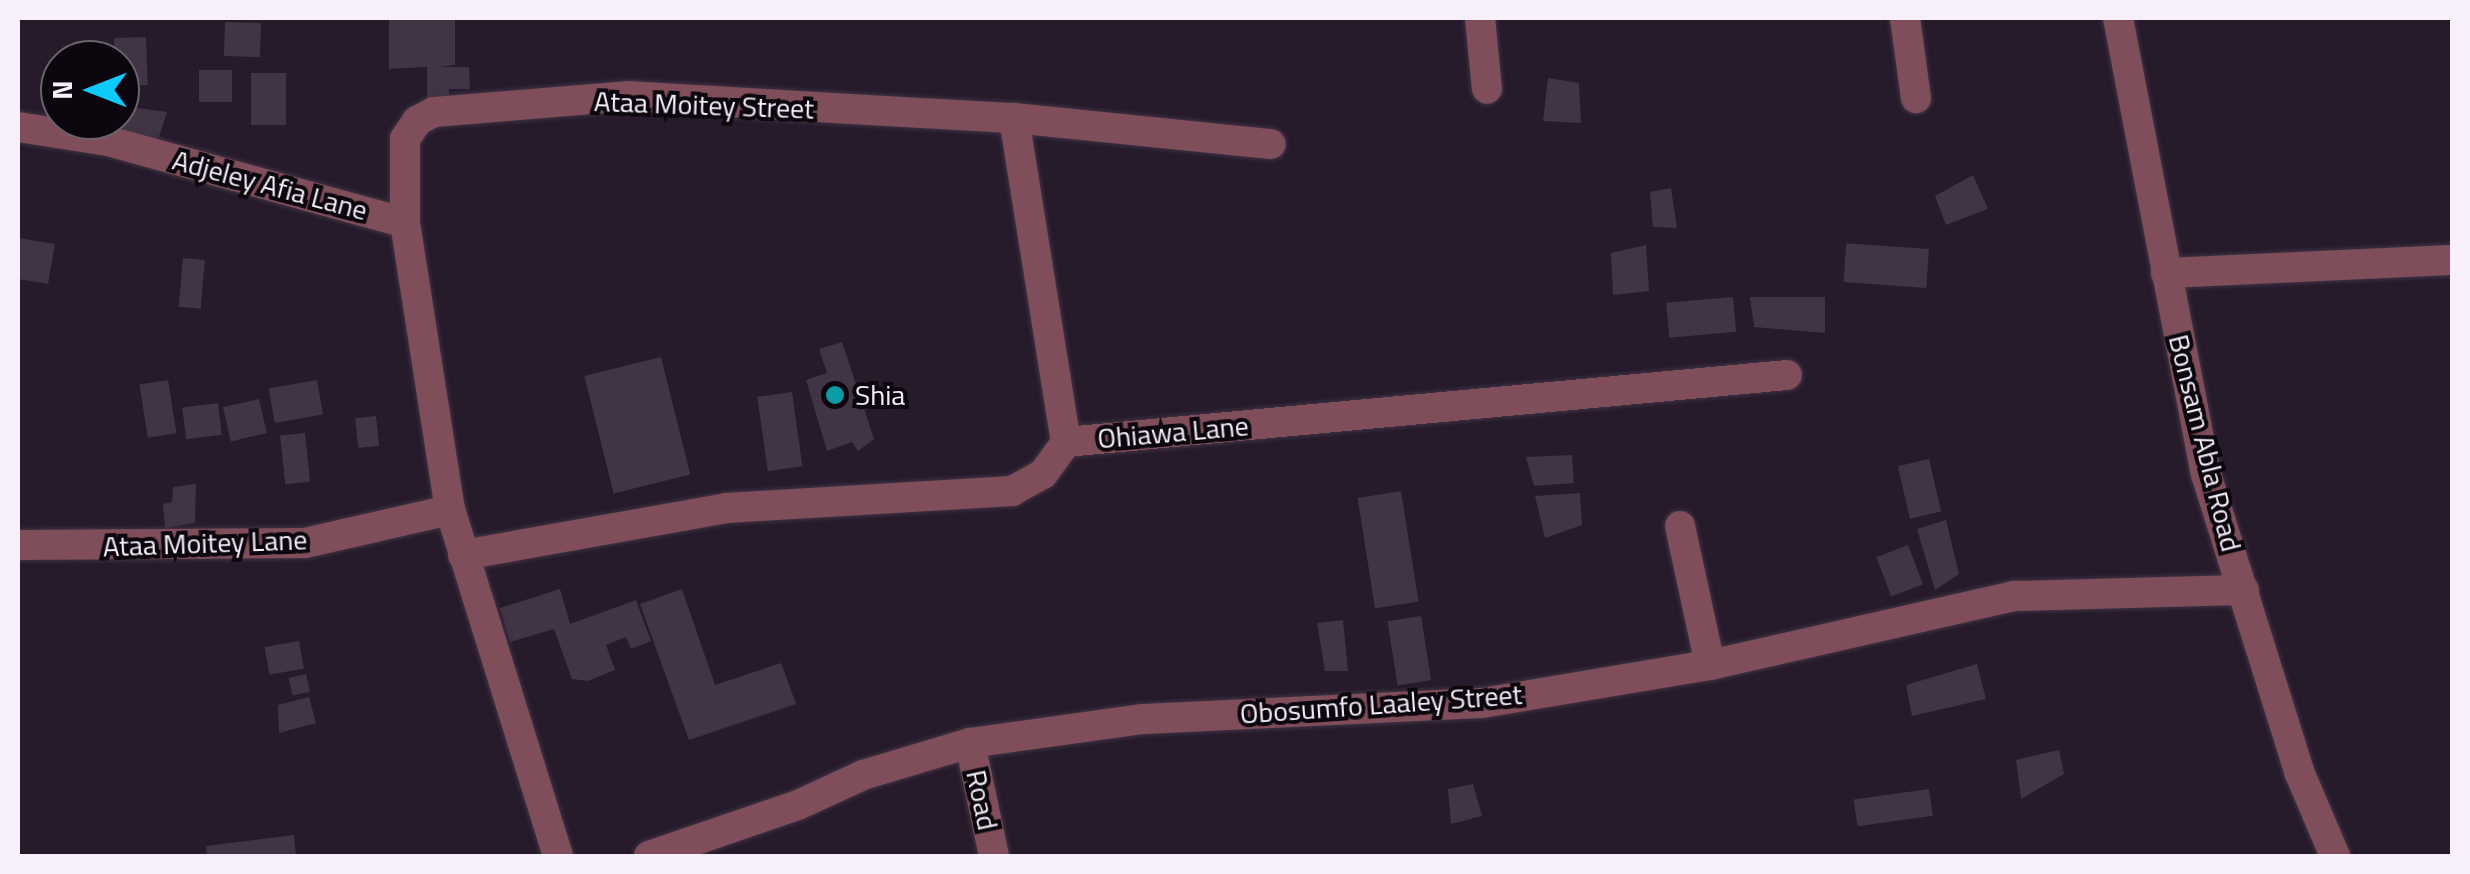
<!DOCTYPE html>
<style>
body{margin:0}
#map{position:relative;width:2470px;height:874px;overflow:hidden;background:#261a2b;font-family:"Titillium Web",sans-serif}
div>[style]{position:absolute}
.building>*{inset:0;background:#413445;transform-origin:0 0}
.roads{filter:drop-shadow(0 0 2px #3f3444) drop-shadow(0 0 2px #3f3444)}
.minor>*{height:30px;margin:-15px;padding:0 15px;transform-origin:15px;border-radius:15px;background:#804d5a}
.dots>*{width:28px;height:28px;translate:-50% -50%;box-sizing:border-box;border:5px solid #0c070e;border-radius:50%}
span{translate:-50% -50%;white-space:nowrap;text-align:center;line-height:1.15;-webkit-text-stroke:8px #0c070e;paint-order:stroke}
.street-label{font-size:28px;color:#f7effa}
.poi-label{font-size:28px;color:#f7effa}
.left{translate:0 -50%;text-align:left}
.frame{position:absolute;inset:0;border:20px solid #f7effa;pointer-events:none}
.north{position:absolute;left:40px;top:40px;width:100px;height:100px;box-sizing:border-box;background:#0c070e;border:2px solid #6a646c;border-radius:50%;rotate:270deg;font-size:28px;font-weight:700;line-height:40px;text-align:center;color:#f7effa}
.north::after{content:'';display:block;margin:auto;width:35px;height:45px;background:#0dcafa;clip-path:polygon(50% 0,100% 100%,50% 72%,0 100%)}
</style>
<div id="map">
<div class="building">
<div style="clip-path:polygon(389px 18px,455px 18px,455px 65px,438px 67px,469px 67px,470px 89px,449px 89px,449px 104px,427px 105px,427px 67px,389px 69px)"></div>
<div style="left:225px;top:22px;width:36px;height:34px;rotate:2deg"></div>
<div style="left:146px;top:37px;width:48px;height:32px;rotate:88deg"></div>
<div style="left:199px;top:70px;width:33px;height:32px"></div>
<div style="left:251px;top:73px;width:35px;height:52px"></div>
<div style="clip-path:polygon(1548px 78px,1579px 83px,1581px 123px,1543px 121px)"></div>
<div style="clip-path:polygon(130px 107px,167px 112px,156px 146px,119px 137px)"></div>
<div style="clip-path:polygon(1973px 175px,1988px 209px,1946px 225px,1935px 196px)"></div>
<div style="clip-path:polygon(1671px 188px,1677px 228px,1653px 227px,1650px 192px)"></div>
<div style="clip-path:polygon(18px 238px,55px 244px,48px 284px,18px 279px)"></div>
<div style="clip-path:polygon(1646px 245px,1649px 291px,1613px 295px,1611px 253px)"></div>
<div style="left:1929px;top:249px;width:39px;height:83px;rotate:94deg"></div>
<div style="left:183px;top:258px;width:22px;height:49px;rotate:5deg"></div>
<div style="left:1733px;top:297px;width:35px;height:67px;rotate:85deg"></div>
<div style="clip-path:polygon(1750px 297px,1825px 297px,1825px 333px,1754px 327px)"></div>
<div style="clip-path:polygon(842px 342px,874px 439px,858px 451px,852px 442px,827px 451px,806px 380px,827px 373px,819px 349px)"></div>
<div style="left:661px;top:357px;width:121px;height:79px;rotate:76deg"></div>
<div style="left:168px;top:380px;width:54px;height:29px;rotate:81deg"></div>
<div style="left:317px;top:380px;width:35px;height:49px;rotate:80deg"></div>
<div style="left:792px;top:392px;width:75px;height:35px;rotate:82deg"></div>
<div style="left:259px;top:399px;width:35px;height:37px;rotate:77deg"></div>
<div style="left:218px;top:403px;width:32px;height:36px;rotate:83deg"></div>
<div style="left:376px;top:416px;width:30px;height:21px;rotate:84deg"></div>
<div style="left:305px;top:433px;width:49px;height:25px;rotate:84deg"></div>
<div style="clip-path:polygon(1572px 455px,1574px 483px,1534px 486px,1526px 457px)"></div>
<div style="left:1929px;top:459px;width:54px;height:32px;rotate:77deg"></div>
<div style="clip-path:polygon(196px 484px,195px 523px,165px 528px,163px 504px,172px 502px,173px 487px)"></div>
<div style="left:1401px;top:491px;width:112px;height:44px;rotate:81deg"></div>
<div style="clip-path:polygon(1580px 493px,1582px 525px,1545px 538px,1535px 496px)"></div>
<div style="clip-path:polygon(1946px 520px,1959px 574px,1935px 590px,1917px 529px)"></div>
<div style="left:1908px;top:545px;width:42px;height:34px;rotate:69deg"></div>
<div style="clip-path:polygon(560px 589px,570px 624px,636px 600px,651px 641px,631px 649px,626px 637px,606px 645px,615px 670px,588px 681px,572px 679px,554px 629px,510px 642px,500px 608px)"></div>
<div style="clip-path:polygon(682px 589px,715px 685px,781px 663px,796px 704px,689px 740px,640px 604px)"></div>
<div style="left:1421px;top:616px;width:65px;height:34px;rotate:81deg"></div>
<div style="clip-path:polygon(1343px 620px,1348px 671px,1325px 671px,1317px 623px)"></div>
<div style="left:299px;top:641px;width:28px;height:35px;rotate:80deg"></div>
<div style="clip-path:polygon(1977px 664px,1986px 699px,1912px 716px,1906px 685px)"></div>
<div style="left:306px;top:674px;width:18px;height:18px;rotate:77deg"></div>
<div style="clip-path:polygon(309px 697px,316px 723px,279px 733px,278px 705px)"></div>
<div style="clip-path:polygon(2059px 750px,2064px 774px,2021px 799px,2016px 760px)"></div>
<div style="clip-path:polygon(1473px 784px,1482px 816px,1451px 824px,1448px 789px)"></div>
<div style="left:1929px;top:789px;width:27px;height:76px;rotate:82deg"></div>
<div style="clip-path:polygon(294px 835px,296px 856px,207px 856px,206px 846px)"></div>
</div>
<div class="roads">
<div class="minor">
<div style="left:1480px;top:18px;width:71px;rotate:84.4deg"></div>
<div style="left:1905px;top:18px;width:81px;rotate:82.2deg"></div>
<div style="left:2118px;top:18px;width:464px;rotate:79.1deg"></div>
<div style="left:2206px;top:474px;width:314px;rotate:72.6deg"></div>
<div style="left:2300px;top:774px;width:89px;rotate:66.9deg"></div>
<div style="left:1014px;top:118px;width:328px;rotate:80.9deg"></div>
<div style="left:18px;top:127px;width:91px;rotate:8.8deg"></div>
<div style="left:108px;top:141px;width:308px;rotate:15.4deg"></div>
<div style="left:2166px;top:273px;width:286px;rotate:-2.6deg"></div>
<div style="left:1680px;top:526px;width:142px;rotate:77.8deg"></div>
<div style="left:18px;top:545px;width:287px;rotate:-0.4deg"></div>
<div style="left:305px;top:543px;width:149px;rotate:-12.8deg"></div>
<div style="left:463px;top:555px;width:267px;rotate:-10.1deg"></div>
<div style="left:726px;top:508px;width:287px;rotate:-3.4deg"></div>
<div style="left:1012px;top:491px;width:35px;rotate:-29deg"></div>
<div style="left:1043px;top:474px;width:39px;rotate:-54deg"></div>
<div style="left:1066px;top:442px;width:724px;rotate:-5.31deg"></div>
<div style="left:970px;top:743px;width:116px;rotate:78deg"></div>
<div style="left:558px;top:856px;width:362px;rotate:-107.3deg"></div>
<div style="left:450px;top:510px;width:291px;rotate:-98.9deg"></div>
<div style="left:405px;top:223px;width:84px;rotate:-90deg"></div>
<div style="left:405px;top:139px;width:22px;rotate:-56deg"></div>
<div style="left:417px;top:121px;width:19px;rotate:-28deg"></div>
<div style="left:434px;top:112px;width:194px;rotate:-4.7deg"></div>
<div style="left:627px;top:96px;width:388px;rotate:3.3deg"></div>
<div style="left:1014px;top:118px;width:258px;rotate:5.8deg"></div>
<div style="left:649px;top:856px;width:157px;rotate:-18.9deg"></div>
<div style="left:798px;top:805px;width:72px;rotate:-24.8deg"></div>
<div style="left:863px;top:775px;width:112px;rotate:-16.7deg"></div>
<div style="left:970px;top:743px;width:175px;rotate:-7.9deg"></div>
<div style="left:1143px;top:719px;width:339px;rotate:-2.7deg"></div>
<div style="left:1482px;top:703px;width:231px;rotate:-9.5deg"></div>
<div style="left:1710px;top:665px;width:312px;rotate:-12.8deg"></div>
<div style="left:2014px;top:596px;width:230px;rotate:-1.5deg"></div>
</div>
</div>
<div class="dots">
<div style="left:835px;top:395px;background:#0f9aa8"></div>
</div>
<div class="street-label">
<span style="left:704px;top:105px;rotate:2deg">Ataa Moitey Street</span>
<span style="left:270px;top:185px;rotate:15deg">Adjeley Afia Lane</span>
<span style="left:1173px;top:432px;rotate:-5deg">Ohiawa Lane</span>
<span style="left:2205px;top:443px;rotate:76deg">Bonsam Abla Road</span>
<span style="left:205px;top:543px;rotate:-2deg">Ataa Moitey Lane</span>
<span style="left:1381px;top:704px;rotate:-4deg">Obosumfo Laaley Street</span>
<span style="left:982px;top:800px;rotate:78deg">Road</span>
</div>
<div class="poi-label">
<span class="left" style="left:855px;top:395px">Shia</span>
</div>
<div class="frame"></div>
<div class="north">N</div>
</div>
